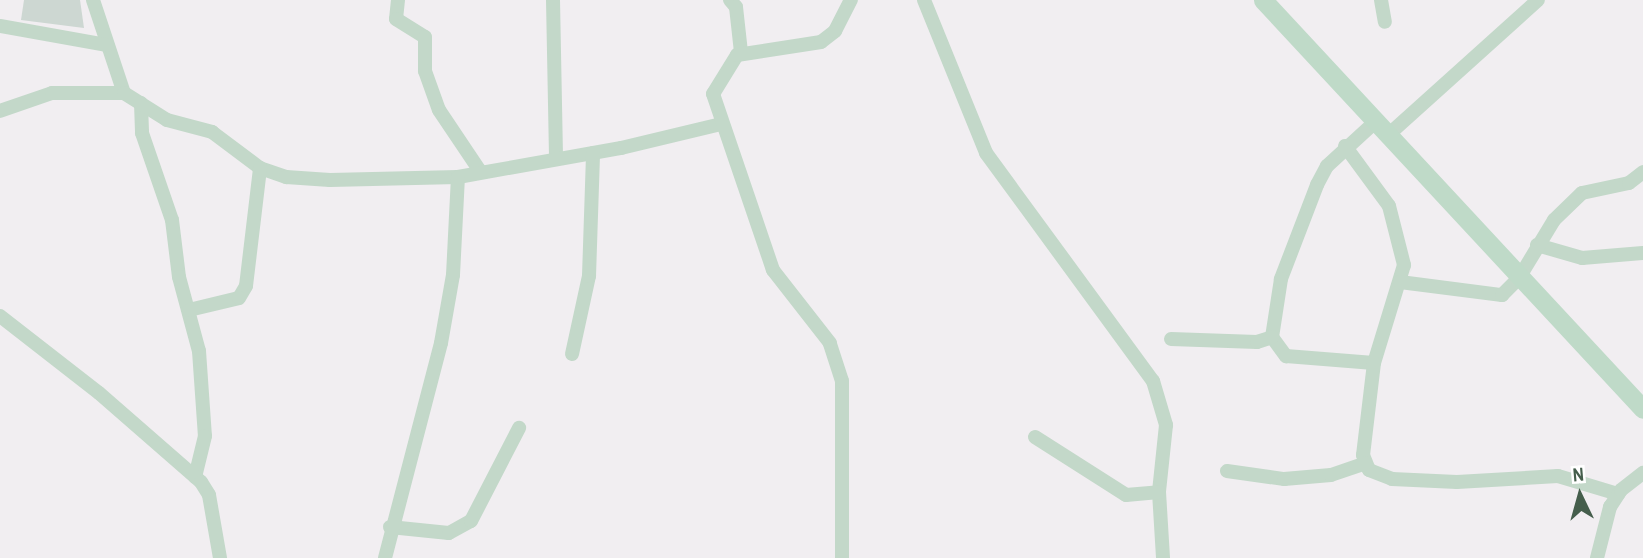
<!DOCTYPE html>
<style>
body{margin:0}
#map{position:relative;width:1643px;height:558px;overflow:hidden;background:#f1eef1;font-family:"Archivo Narrow",sans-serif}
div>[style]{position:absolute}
.building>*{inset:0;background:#cdd7d2}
.street>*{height:14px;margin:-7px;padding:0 7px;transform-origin:7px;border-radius:7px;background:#c3d8c9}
.secondary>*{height:19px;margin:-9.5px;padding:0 9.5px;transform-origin:9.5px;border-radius:9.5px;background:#bfdac8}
span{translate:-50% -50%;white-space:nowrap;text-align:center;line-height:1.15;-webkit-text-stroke:6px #fff;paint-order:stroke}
.north{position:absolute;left:1545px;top:460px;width:70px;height:70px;-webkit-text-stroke:5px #fff;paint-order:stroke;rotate:355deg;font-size:19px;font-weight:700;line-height:28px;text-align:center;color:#455e4c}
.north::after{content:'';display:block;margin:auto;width:24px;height:32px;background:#455e4c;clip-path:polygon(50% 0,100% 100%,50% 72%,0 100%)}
</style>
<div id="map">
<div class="building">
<div style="clip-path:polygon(24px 0,80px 0,84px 28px,21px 20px)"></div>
</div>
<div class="street">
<div style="left:93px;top:0;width:98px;rotate:71.6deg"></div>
<div style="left:398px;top:0;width:19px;rotate:96deg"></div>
<div style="left:396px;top:19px;width:34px;rotate:32deg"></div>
<div style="left:425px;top:37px;width:34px;rotate:90deg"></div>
<div style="left:425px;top:71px;width:41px;rotate:70.3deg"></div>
<div style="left:439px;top:110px;width:73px;rotate:56.1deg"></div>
<div style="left:553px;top:0;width:158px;rotate:88.9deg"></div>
<div style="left:730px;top:0;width:9px;rotate:49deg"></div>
<div style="left:736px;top:7px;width:45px;rotate:83.7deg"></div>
<div style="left:924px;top:0;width:165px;rotate:67.9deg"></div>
<div style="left:986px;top:153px;width:283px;rotate:53.8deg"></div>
<div style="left:1153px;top:381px;width:46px;rotate:73.5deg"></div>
<div style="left:1166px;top:425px;width:67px;rotate:96deg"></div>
<div style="left:1159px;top:492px;width:66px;rotate:86.5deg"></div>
<div style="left:1381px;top:0;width:22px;rotate:80deg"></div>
<div style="left:0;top:26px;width:109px;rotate:10.1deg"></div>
<div style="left:141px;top:103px;width:30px;rotate:88deg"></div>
<div style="left:142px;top:133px;width:92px;rotate:71deg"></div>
<div style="left:172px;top:220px;width:57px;rotate:83deg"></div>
<div style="left:179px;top:277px;width:77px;rotate:74.9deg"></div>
<div style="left:199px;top:351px;width:85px;rotate:86deg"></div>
<div style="left:205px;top:436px;width:42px;rotate:103.7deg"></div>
<div style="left:0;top:111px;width:55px;rotate:-19.1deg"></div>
<div style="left:52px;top:93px;width:72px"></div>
<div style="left:124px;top:93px;width:51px;rotate:32.1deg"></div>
<div style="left:167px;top:120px;width:47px;rotate:14.9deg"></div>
<div style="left:212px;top:132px;width:60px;rotate:36.9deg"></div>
<div style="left:260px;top:168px;width:28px;rotate:19deg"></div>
<div style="left:286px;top:177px;width:44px;rotate:3.9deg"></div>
<div style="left:330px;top:180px;width:128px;rotate:-1.3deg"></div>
<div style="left:458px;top:177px;width:166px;rotate:-10.1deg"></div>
<div style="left:621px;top:148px;width:103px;rotate:-13.5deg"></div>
<div style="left:1374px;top:123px;width:64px;rotate:137.5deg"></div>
<div style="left:1327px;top:166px;width:21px;rotate:118deg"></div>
<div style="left:1317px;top:185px;width:101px;rotate:111deg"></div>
<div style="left:1281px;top:279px;width:59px;rotate:98.8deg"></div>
<div style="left:1272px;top:337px;width:24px;rotate:54deg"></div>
<div style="left:1286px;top:356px;width:88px;rotate:4.5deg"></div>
<div style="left:1387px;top:136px;width:203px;rotate:-42deg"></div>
<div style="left:1345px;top:146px;width:74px;rotate:53.7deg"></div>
<div style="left:1389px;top:206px;width:61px;rotate:75.7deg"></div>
<div style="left:1404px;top:265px;width:102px;rotate:107deg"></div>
<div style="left:1374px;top:363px;width:93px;rotate:96.8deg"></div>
<div style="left:1363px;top:455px;width:16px;rotate:68deg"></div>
<div style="left:1369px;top:470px;width:25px;rotate:21deg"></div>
<div style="left:1392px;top:479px;width:65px;rotate:2.6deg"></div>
<div style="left:1457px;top:482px;width:101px;rotate:-3.4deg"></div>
<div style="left:1558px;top:476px;width:63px;rotate:16.7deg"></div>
<div style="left:1537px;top:245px;width:47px;rotate:16.1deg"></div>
<div style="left:1582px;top:258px;width:61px;rotate:-4.7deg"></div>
<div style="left:1400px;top:282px;width:103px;rotate:7.3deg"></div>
<div style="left:1502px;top:295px;width:24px;rotate:-45deg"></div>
<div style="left:1519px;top:278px;width:68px;rotate:-58.9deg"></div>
<div style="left:1554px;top:220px;width:39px;rotate:-44deg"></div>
<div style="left:1582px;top:193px;width:48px;rotate:-12deg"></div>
<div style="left:1629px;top:183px;width:18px;rotate:-38deg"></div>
<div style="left:189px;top:310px;width:51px;rotate:-13.5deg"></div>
<div style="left:239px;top:298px;width:14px;rotate:-60deg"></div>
<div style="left:246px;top:286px;width:119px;rotate:-83.2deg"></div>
<div style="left:0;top:316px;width:125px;rotate:37.9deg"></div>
<div style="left:99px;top:393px;width:135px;rotate:41.1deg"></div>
<div style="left:201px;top:482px;width:15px;rotate:58deg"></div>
<div style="left:209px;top:495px;width:64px;rotate:80.1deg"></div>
<div style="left:1171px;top:339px;width:86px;rotate:2deg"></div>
<div style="left:1257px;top:342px;width:16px;rotate:-18deg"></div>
<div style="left:572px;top:354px;width:80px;rotate:-77.7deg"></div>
<div style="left:589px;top:276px;width:123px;rotate:-88.1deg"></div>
<div style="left:1035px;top:437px;width:108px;rotate:32.5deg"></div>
<div style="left:1126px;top:495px;width:33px;rotate:-5deg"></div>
<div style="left:1227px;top:471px;width:58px;rotate:8deg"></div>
<div style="left:1284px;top:479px;width:47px;rotate:-4.9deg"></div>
<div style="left:1331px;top:475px;width:36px;rotate:-19deg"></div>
<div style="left:390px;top:527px;width:59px;rotate:5.8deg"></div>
<div style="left:449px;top:533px;width:25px;rotate:-29deg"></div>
<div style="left:471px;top:521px;width:105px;rotate:-62.7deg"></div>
<div style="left:385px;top:558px;width:222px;rotate:-75.4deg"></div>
<div style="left:441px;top:343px;width:69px;rotate:-80deg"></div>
<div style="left:453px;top:275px;width:98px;rotate:-87.1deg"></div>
<div style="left:842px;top:558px;width:177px;rotate:-90deg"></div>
<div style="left:842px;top:381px;width:40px;rotate:-108deg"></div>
<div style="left:830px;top:343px;width:93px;rotate:-128deg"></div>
<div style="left:773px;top:270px;width:186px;rotate:-108.8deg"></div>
<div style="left:713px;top:94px;width:46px;rotate:-58.4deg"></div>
<div style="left:737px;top:55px;width:85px;rotate:-8.8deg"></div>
<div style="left:821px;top:42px;width:18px;rotate:-38deg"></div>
<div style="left:835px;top:31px;width:35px;rotate:-63deg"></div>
<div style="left:1597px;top:558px;width:53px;rotate:-75.7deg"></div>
<div style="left:1610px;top:507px;width:20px;rotate:-57deg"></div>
<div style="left:1621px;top:490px;width:28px;rotate:-38deg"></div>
</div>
<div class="secondary">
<div style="left:1263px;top:0;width:558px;rotate:47.1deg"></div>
</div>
<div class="north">N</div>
</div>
